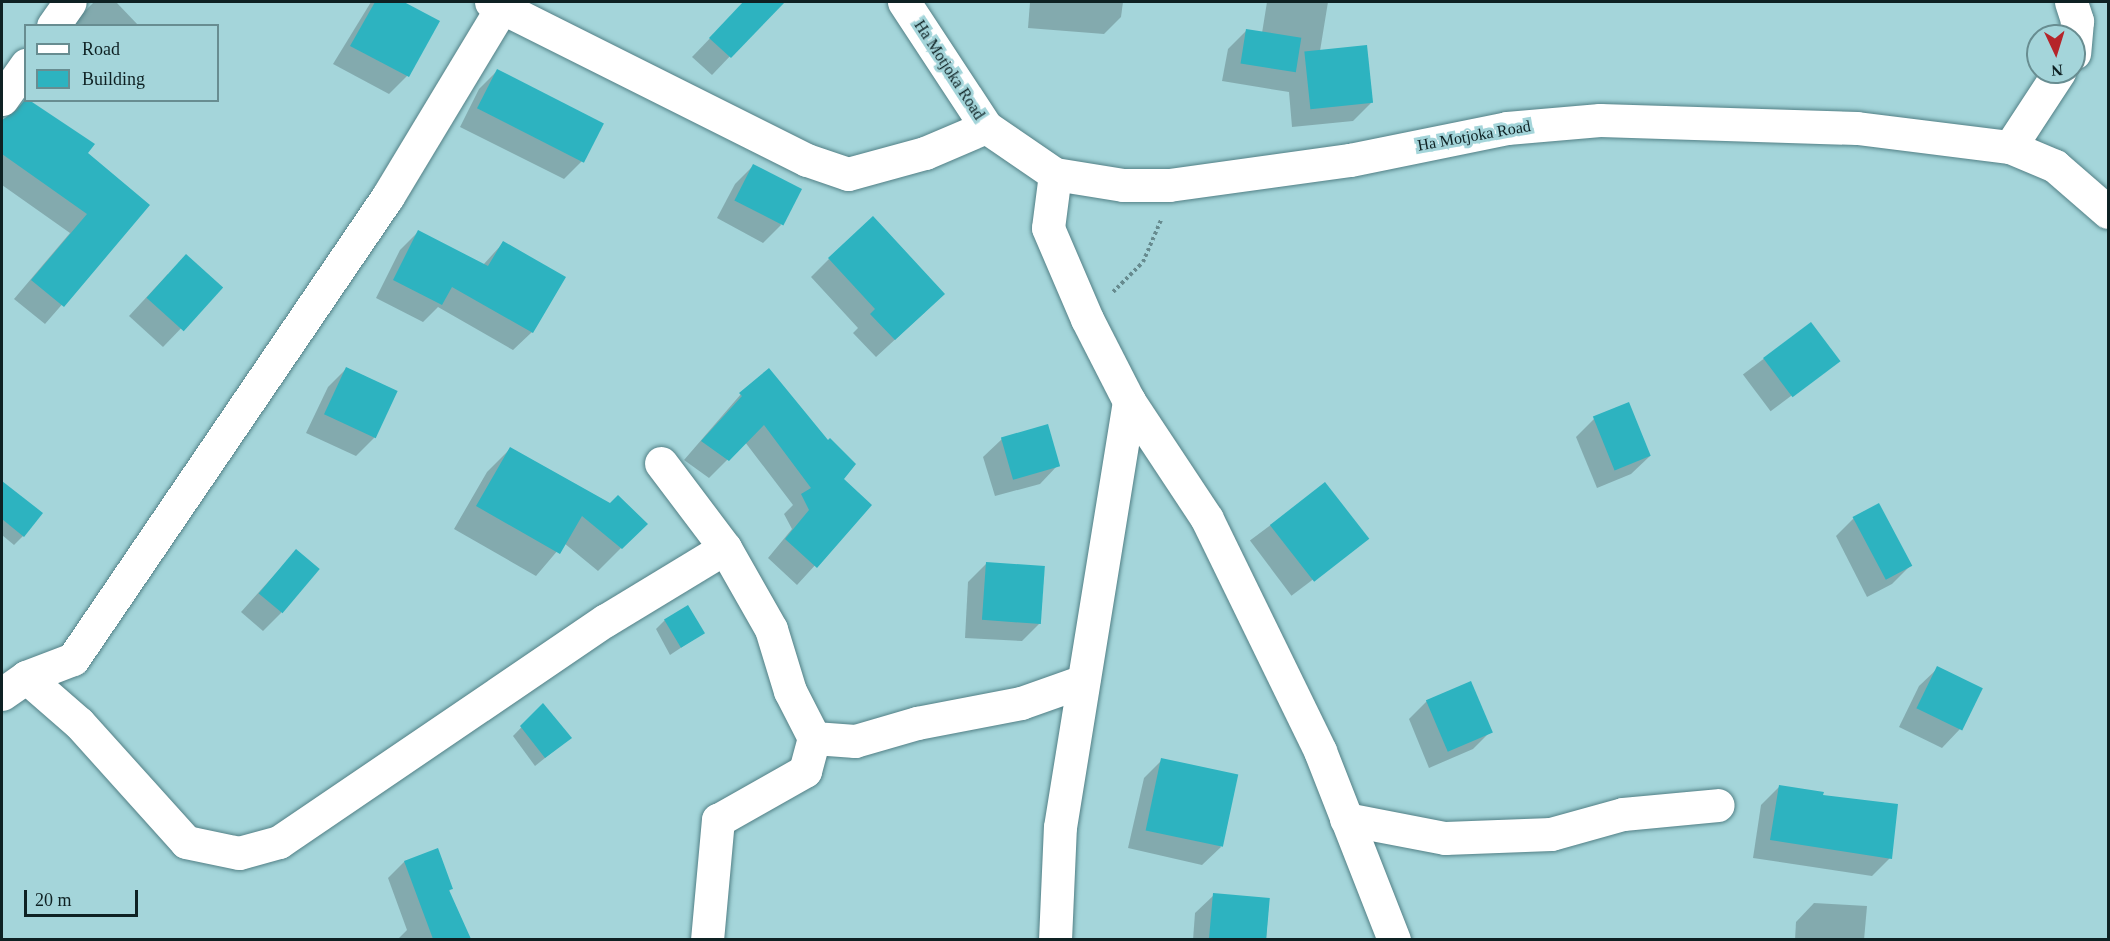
<!DOCTYPE html>
<style>
body{margin:0}
#map{position:relative;width:2110px;height:941px;overflow:hidden;background:#a4d5da;font-family:"Times New Roman",serif}
div>[style]{position:absolute}
.shadow>*{inset:0;background:#0003;transform-origin:0 0}
.building>*{inset:0;background:#2db3c0;transform-origin:0 0}
.path>*{height:4px;margin-top:-2px;transform-origin:0;background:repeating-linear-gradient(90deg,#678b8f 0 3px,transparent 0 6px)}
.roads{filter:drop-shadow(0 0 2px #528086) drop-shadow(0 0 2px #528086)}
.minor>*{height:33px;margin:-16.5px;padding:0 16.5px;transform-origin:16.5px;border-radius:16.5px;background:#fff}
span{translate:-50% -50%;white-space:nowrap;text-align:center;line-height:1.15;-webkit-text-stroke:6px #a4d5da;paint-order:stroke}
.street-label{font-size:16px;color:#0e2123}
.frame{position:absolute;inset:0;border:3px solid #0e2123;pointer-events:none}
.legend{position:absolute;left:24px;top:24px;width:195px;height:78px;box-sizing:border-box;background:#a4d5da;border:2px solid #688d91;margin:0;padding:8px 10px;list-style:none;font-size:18px;color:#0e2123}
.legend li{display:flex;align-items:center;gap:12px;height:30px}
.legend b{width:30px;border:2px solid #688d91}
.north{position:absolute;left:2026px;top:24px;width:60px;height:60px;box-sizing:border-box;background:#a4d5da;border:2px solid #688d91;border-radius:50%;rotate:176deg;font-size:16px;font-weight:700;line-height:24px;text-align:center;color:#0e2123}
.north::after{content:'';display:block;margin:auto;width:21px;height:27px;background:#b5252a;clip-path:polygon(50% 0,100% 100%,50% 72%,0 100%)}
.scale{position:absolute;left:24px;top:890px;width:114px;height:27px;box-sizing:border-box;border:3px solid #0e2123;border-top:0;padding-left:8px;font-size:18px;line-height:21px;white-space:nowrap;color:#0e2123;-webkit-text-stroke:4px #a4d5da;paint-order:stroke}
</style>
<div id="map">
<div class="shadow">
<div style="clip-path:polygon(94px 2px,116px 2px,139px 26px,70px 26px)"></div>
<div style="clip-path:polygon(371px 2px,401px 2px,438px 22px,407px 76px,389px 94px,333px 64px)"></div>
<div style="clip-path:polygon(745px 2px,769px 2px,776px 8px,712px 75px,692px 57px)"></div>
<div style="clip-path:polygon(1030px 2px,1123px 2px,1121px 17px,1104px 34px,1028px 28px)"></div>
<div style="clip-path:polygon(1267px 2px,1328px 2px,1320px 51px,1371px 103px,1353px 121px,1292px 127px,1289px 92px,1222px 81px,1228px 49px,1246px 31px,1262px 33px)"></div>
<div style="clip-path:polygon(497px 71px,582px 161px,564px 179px,460px 127px,479px 89px)"></div>
<div style="clip-path:polygon(26px 100px,93px 144px,86px 153px,148px 206px,45px 324px,14px 299px,70px 233px,2px 185px,2px 121px)"></div>
<div style="clip-path:polygon(753px 166px,781px 225px,763px 243px,717px 218px,735px 184px)"></div>
<div style="clip-path:polygon(418px 232px,483px 265px,503px 243px,532px 332px,513px 350px,438px 307px,423px 322px,376px 298px,400px 250px)"></div>
<div style="clip-path:polygon(829px 259px,925px 312px,876px 357px,853px 333px,858px 328px,811px 277px)"></div>
<div style="clip-path:polygon(168px 274px,220px 288px,163px 347px,129px 316px)"></div>
<div style="left:1810px;top:324px;width:46px;height:84px;rotate:53deg"></div>
<div style="clip-path:polygon(347px 368px,396px 391px,374px 438px,356px 456px,306px 433px,328px 387px)"></div>
<div style="clip-path:polygon(741px 394px,870px 505px,797px 585px,768px 558px,792px 529px,784px 514px,793px 505px,745px 442px,709px 478px,684px 460px)"></div>
<div style="clip-path:polygon(1594px 419px,1650px 456px,1631px 474px,1597px 488px,1576px 437px)"></div>
<div style="clip-path:polygon(1002px 439px,1058px 465px,1040px 484px,995px 496px,983px 457px)"></div>
<div style="clip-path:polygon(510px 449px,610px 505px,623px 546px,598px 571px,564px 543px,536px 576px,454px 529px,487px 472px)"></div>
<div style="left:1325px;top:484px;width:69px;height:94px;rotate:53deg"></div>
<div style="clip-path:polygon(7px 487px,23px 536px,14px 545px,2px 535px,2px 493px)"></div>
<div style="clip-path:polygon(1854px 518px,1910px 566px,1892px 584px,1867px 597px,1836px 536px)"></div>
<div style="clip-path:polygon(296px 551px,281px 613px,263px 631px,241px 612px)"></div>
<div style="clip-path:polygon(986px 564px,1040px 623px,1022px 641px,965px 638px,968px 582px)"></div>
<div style="clip-path:polygon(665px 620px,703px 633px,670px 655px,656px 629px)"></div>
<div style="clip-path:polygon(1938px 668px,1981px 689px,1960px 729px,1942px 748px,1899px 727px,1919px 686px)"></div>
<div style="clip-path:polygon(1427px 701px,1491px 731px,1473px 749px,1429px 768px,1409px 719px)"></div>
<div style="clip-path:polygon(543px 705px,570px 738px,535px 766px,513px 736px)"></div>
<div style="clip-path:polygon(1162px 760px,1221px 847px,1202px 865px,1128px 848px,1144px 778px)"></div>
<div style="clip-path:polygon(1780px 786px,1821px 797px,1890px 858px,1872px 876px,1753px 858px,1761px 805px)"></div>
<div style="clip-path:polygon(437px 850px,451px 889px,448px 892px,469px 940px,397px 940px,407px 930px,388px 878px,404px 862px)"></div>
<div style="clip-path:polygon(1214px 895px,1269px 899px,1266px 940px,1193px 940px,1195px 913px)"></div>
<div style="clip-path:polygon(1814px 903px,1867px 906px,1864px 940px,1795px 940px,1796px 922px)"></div>
</div>
<div class="building">
<div style="clip-path:polygon(375px 2px,404px 2px,440px 21px,409px 77px,350px 46px)"></div>
<div style="clip-path:polygon(743px 2px,785px 2px,731px 58px,709px 38px)"></div>
<div style="left:1246px;top:29px;width:56px;height:35px;rotate:9deg"></div>
<div style="left:1367px;top:45px;width:58px;height:63px;rotate:84deg"></div>
<div style="left:497px;top:69px;width:120px;height:44px;rotate:27deg"></div>
<div style="clip-path:polygon(26px 98px,95px 144px,88px 153px,150px 205px,64px 307px,31px 280px,87px 214px,2px 154px,2px 120px,17px 110px)"></div>
<div style="left:753px;top:164px;width:55px;height:41px;rotate:27deg"></div>
<div style="clip-path:polygon(873px 216px,945px 294px,895px 340px,870px 314px,875px 309px,828px 258px)"></div>
<div style="clip-path:polygon(418px 230px,488px 266px,503px 241px,566px 277px,533px 333px,452px 287px,442px 305px,393px 280px)"></div>
<div style="left:186px;top:254px;width:50px;height:59px;rotate:42deg"></div>
<div style="left:1811px;top:322px;width:49px;height:60px;rotate:53deg"></div>
<div style="left:346px;top:367px;width:57px;height:52px;rotate:25deg"></div>
<div style="clip-path:polygon(769px 368px,828px 440px,830px 438px,856px 464px,844px 479px,872px 505px,817px 568px,785px 539px,809px 510px,801px 494px,811px 488px,764px 425px,729px 461px,701px 441px,742px 396px,739px 393px)"></div>
<div style="left:1629px;top:402px;width:58px;height:39px;rotate:68deg"></div>
<div style="left:1048px;top:424px;width:44px;height:49px;rotate:74deg"></div>
<div style="clip-path:polygon(510px 447px,610px 503px,618px 495px,648px 524px,622px 549px,582px 516px,560px 554px,476px 506px)"></div>
<div style="clip-path:polygon(2px 481px,43px 513px,24px 537px,2px 519px)"></div>
<div style="left:1325px;top:482px;width:72px;height:70px;rotate:52deg"></div>
<div style="left:1879px;top:503px;width:71px;height:30px;rotate:62deg"></div>
<div style="left:296px;top:549px;width:31px;height:58px;rotate:40deg"></div>
<div style="left:986px;top:562px;width:59px;height:58px;rotate:4deg"></div>
<div style="left:688px;top:605px;width:33px;height:28px;rotate:59deg"></div>
<div style="left:1937px;top:666px;width:51px;height:47px;rotate:26deg"></div>
<div style="left:1471px;top:681px;width:56px;height:49px;rotate:67deg"></div>
<div style="clip-path:polygon(543px 703px,572px 738px,545px 758px,520px 726px)"></div>
<div style="left:1161px;top:758px;width:79px;height:74px;rotate:12deg"></div>
<div style="clip-path:polygon(1779px 785px,1824px 792px,1823px 795px,1898px 804px,1892px 859px,1770px 840px)"></div>
<div style="clip-path:polygon(438px 848px,453px 889px,449px 890px,471px 939px,433px 939px,404px 861px)"></div>
<div style="left:1213px;top:893px;width:57px;height:46px;rotate:5deg"></div>
</div>
<div class="path">
<div style="left:1113px;top:292px;width:42px;rotate:-45deg"></div>
<div style="left:1143px;top:262px;width:46px;rotate:-66.8deg"></div>
</div>
<div class="roads">
<div class="minor">
<div style="left:491px;top:2px;width:353px;rotate:26.6deg"></div>
<div style="left:807px;top:160px;width:43px;rotate:18.9deg"></div>
<div style="left:848px;top:174px;width:80px;rotate:-15.3deg"></div>
<div style="left:925px;top:153px;width:66px;rotate:-23.1deg"></div>
<div style="left:904px;top:2px;width:149px;rotate:56.7deg"></div>
<div style="left:986px;top:127px;width:83px;rotate:34.3deg"></div>
<div style="left:1055px;top:174px;width:69px;rotate:9.2deg"></div>
<div style="left:1123px;top:185px;width:46px"></div>
<div style="left:1169px;top:185px;width:183px;rotate:-7.9deg"></div>
<div style="left:1350px;top:160px;width:160px;rotate:-11.5deg"></div>
<div style="left:1507px;top:128px;width:93px;rotate:-4.9deg"></div>
<div style="left:1600px;top:120px;width:257px;rotate:1.8deg"></div>
<div style="left:1857px;top:128px;width:154px;rotate:7.1deg"></div>
<div style="left:2010px;top:147px;width:49px;rotate:22.9deg"></div>
<div style="left:2055px;top:166px;width:70px;rotate:41deg"></div>
<div style="left:2071px;top:2px;width:20px;rotate:72deg"></div>
<div style="left:2077px;top:21px;width:32px;rotate:95deg"></div>
<div style="left:53px;top:26px;width:29px;rotate:-55deg"></div>
<div style="left:2px;top:99px;width:42px;rotate:-54.8deg"></div>
<div style="left:2010px;top:147px;width:90px;rotate:-56.8deg"></div>
<div style="left:1055px;top:174px;width:54px;rotate:97.4deg"></div>
<div style="left:1048px;top:228px;width:99px;rotate:66.8deg"></div>
<div style="left:1087px;top:319px;width:92px;rotate:62.9deg"></div>
<div style="left:1129px;top:401px;width:141px;rotate:56.5deg"></div>
<div style="left:1207px;top:519px;width:258px;rotate:64deg"></div>
<div style="left:1320px;top:751px;width:203px;rotate:68.6deg"></div>
<div style="left:661px;top:463px;width:106px;rotate:53deg"></div>
<div style="left:725px;top:548px;width:93px;rotate:60.4deg"></div>
<div style="left:771px;top:629px;width:65px;rotate:73deg"></div>
<div style="left:790px;top:691px;width:53px;rotate:62.9deg"></div>
<div style="left:814px;top:738px;width:41px;rotate:4.2deg"></div>
<div style="left:855px;top:741px;width:65px;rotate:-16.2deg"></div>
<div style="left:917px;top:723px;width:106px;rotate:-10.9deg"></div>
<div style="left:1021px;top:703px;width:66px;rotate:-19.5deg"></div>
<div style="left:26px;top:677px;width:70px;rotate:41deg"></div>
<div style="left:79px;top:723px;width:160px;rotate:48deg"></div>
<div style="left:186px;top:842px;width:54px;rotate:11.7deg"></div>
<div style="left:239px;top:853px;width:41px;rotate:-15.4deg"></div>
<div style="left:279px;top:842px;width:395px;rotate:-34.2deg"></div>
<div style="left:606px;top:620px;width:139px;rotate:-31.2deg"></div>
<div style="left:2px;top:694px;width:29px;rotate:-35deg"></div>
<div style="left:26px;top:677px;width:50px;rotate:-21deg"></div>
<div style="left:73px;top:659px;width:560px;rotate:-55.77deg"></div>
<div style="left:388px;top:196px;width:227px;rotate:-58.9deg"></div>
<div style="left:1346px;top:819px;width:101px;rotate:10.9deg"></div>
<div style="left:1445px;top:838px;width:106px;rotate:-2.2deg"></div>
<div style="left:1551px;top:834px;width:75px;rotate:-15.5deg"></div>
<div style="left:1623px;top:814px;width:95px;rotate:-5.4deg"></div>
<div style="left:707px;top:940px;width:121px;rotate:-84.8deg"></div>
<div style="left:718px;top:820px;width:100px;rotate:-29.4deg"></div>
<div style="left:805px;top:771px;width:34px;rotate:-75deg"></div>
<div style="left:1055px;top:940px;width:113px;rotate:-87.5deg"></div>
<div style="left:1060px;top:827px;width:432px;rotate:-80.8deg"></div>
</div>
</div>
<div class="street-label">
<span style="left:949px;top:70px;rotate:57deg">Ha Motjoka Road</span>
<span style="left:1474px;top:136px;rotate:-10deg">Ha Motjoka Road</span>
</div>
<div class="frame"></div>
<ul class="legend">
<li><b style="height:8px;background:#fff"></b>Road</li>
<li><b style="height:16px;background:#2db3c0"></b>Building</li>
</ul>
<div class="north">N</div>
<div class="scale">20 m</div>
</div>
